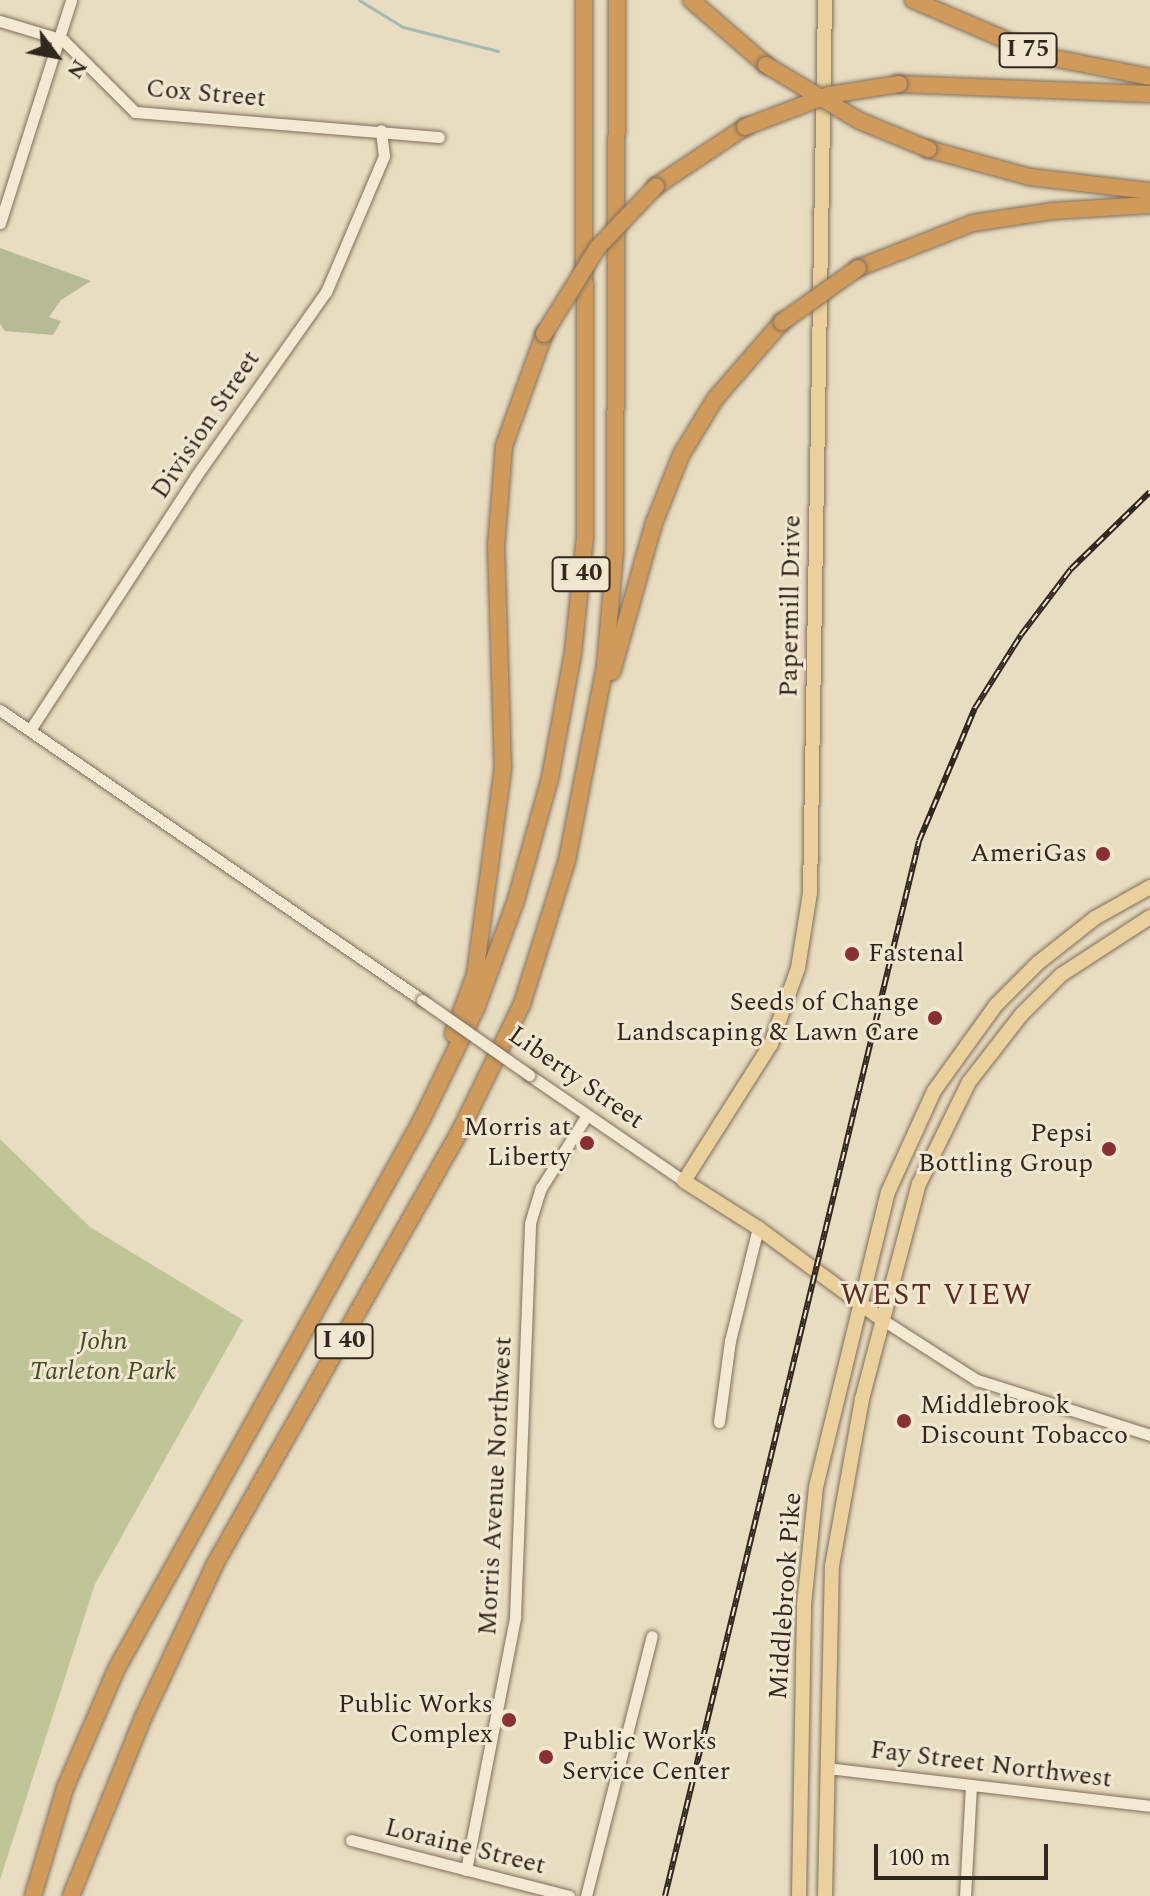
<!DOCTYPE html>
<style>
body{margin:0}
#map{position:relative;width:1150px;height:1896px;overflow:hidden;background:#e8ddc1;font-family:Spectral,serif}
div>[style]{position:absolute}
.green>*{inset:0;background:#c0c597}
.cemetery>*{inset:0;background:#b6ba95}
.stream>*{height:3px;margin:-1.5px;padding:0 1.5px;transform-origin:1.5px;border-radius:1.5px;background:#a3bbb4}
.roads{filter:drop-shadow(0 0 2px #806e5b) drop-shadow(0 0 2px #806e5b)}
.minor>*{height:11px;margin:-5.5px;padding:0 5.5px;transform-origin:5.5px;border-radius:5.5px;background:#f4ead3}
.major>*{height:14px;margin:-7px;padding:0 7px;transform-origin:7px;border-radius:7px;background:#e9d09c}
.highway>*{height:16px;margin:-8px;padding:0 8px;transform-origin:8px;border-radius:8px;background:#d09b5a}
.rail>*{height:6px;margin-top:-3px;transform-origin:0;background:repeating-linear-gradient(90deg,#f1e7d0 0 9px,#31271d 0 18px);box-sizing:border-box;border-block:2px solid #31271d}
.bridges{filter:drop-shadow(0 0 2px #806e5b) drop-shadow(0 0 2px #806e5b)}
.minor-bridge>*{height:11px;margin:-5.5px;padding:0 5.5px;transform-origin:5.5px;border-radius:5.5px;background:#f4ead3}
.highway-bridge>*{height:16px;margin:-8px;padding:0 8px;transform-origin:8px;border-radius:8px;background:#d09b5a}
.dots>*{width:22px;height:22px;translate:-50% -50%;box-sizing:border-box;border:4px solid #f1e7d0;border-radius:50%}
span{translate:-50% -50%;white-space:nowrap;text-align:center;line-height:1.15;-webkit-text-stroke:6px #f1e7d0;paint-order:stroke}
.shield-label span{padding:2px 6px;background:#f1e7d0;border:2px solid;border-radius:6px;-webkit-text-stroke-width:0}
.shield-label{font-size:24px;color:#31271d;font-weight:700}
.street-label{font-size:26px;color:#31271d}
.poi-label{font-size:26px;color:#31271d}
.right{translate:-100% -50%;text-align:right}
.left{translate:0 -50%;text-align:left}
.park-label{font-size:26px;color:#434c26;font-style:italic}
.quarter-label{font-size:30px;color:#592d21;letter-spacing:2px}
.north{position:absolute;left:16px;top:16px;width:80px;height:80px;-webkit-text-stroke:6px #f1e7d0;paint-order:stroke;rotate:122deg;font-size:22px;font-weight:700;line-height:32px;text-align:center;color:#31271d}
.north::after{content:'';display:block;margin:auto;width:28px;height:36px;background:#31271d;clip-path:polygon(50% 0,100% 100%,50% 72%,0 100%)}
.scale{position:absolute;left:874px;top:1844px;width:174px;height:36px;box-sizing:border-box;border:4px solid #31271d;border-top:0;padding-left:10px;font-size:24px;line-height:28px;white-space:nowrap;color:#31271d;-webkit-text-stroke:6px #f1e7d0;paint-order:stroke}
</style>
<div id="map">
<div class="green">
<div style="clip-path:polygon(0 1139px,90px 1227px,243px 1320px,95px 1584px,0 1880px)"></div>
</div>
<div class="cemetery">
<div style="clip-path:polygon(0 248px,91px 281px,61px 300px,49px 317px,61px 321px,53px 335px,5px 331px,0 324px)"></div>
</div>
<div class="stream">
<div style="left:359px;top:0;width:52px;rotate:31.5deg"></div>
<div style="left:403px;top:27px;width:98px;rotate:14.2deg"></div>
</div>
<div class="roads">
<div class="minor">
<div style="left:0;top:21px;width:66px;rotate:16.8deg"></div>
<div style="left:63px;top:40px;width:102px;rotate:45deg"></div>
<div style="left:135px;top:112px;width:305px;rotate:4.7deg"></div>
<div style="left:0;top:223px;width:234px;rotate:-72.3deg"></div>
<div style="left:0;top:710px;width:512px;rotate:34.5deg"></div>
<div style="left:30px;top:730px;width:303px;rotate:-56.8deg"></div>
<div style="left:196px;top:476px;width:225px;rotate:-54.8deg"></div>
<div style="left:326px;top:292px;width:148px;rotate:-66.9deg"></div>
<div style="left:384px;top:156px;width:26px;rotate:-97deg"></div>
<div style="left:529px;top:1075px;width:188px;rotate:34.4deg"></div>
<div style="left:883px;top:1320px;width:112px;rotate:32.6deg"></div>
<div style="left:977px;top:1380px;width:182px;rotate:17.6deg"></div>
<div style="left:719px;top:1422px;width:82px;rotate:-82.3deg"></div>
<div style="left:730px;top:1341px;width:116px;rotate:-76.1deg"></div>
<div style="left:827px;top:1768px;width:325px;rotate:6.7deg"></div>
<div style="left:351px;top:1840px;width:225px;rotate:14.4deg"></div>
<div style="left:466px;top:1870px;width:258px;rotate:-79deg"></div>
<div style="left:515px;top:1617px;width:394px;rotate:-87.8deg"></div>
<div style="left:530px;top:1223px;width:37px;rotate:-73deg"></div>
<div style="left:541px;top:1188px;width:86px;rotate:-57.8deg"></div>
<div style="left:586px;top:1896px;width:268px;rotate:-75.8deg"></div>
<div style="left:965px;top:1896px;width:110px;rotate:-86.9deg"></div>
</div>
<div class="major">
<div style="left:825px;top:0;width:893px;rotate:90.96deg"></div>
<div style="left:810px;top:893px;width:76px;rotate:99.1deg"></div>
<div style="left:798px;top:968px;width:81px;rotate:109.6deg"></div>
<div style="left:771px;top:1044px;width:162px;rotate:122.4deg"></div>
<div style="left:684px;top:1181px;width:88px;rotate:32.4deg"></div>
<div style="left:758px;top:1228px;width:155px;rotate:36.4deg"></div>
<div style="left:799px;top:1896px;width:291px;rotate:-89deg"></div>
<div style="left:804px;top:1605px;width:119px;rotate:-84.2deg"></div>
<div style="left:816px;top:1487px;width:304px;rotate:-76.3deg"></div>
<div style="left:888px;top:1192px;width:111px;rotate:-65.5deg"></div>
<div style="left:934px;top:1091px;width:106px;rotate:-54.2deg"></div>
<div style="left:996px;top:1005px;width:59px;rotate:-45deg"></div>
<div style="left:1038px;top:963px;width:73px;rotate:-38.3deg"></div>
<div style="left:1095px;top:918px;width:63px;rotate:-29.4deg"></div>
<div style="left:825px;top:1896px;width:330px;rotate:-88.8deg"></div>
<div style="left:832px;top:1566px;width:170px;rotate:-79.8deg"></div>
<div style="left:862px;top:1399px;width:222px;rotate:-75.2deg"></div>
<div style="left:919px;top:1184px;width:114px;rotate:-63.9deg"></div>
<div style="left:969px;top:1082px;width:86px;rotate:-52.1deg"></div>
<div style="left:1022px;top:1014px;width:55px;rotate:-45deg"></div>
<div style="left:1061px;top:975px;width:106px;rotate:-33.1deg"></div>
</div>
<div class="highway">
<div style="left:691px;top:0;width:99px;rotate:40.9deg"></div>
<div style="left:913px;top:0;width:142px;rotate:23.3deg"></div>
<div style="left:1043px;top:56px;width:109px;rotate:11.1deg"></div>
<div style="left:899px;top:84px;width:251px;rotate:2.3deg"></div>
<div style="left:928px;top:149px;width:106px;rotate:15.4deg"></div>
<div style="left:1030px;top:177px;width:121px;rotate:6.7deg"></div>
<div style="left:656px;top:186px;width:107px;rotate:-33.5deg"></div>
<div style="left:858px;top:268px;width:123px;rotate:-21.4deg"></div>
<div style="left:973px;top:223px;width:80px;rotate:-8.6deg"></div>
<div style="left:1052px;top:211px;width:98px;rotate:-3.5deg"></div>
<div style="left:612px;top:672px;width:155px;rotate:-74.3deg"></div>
<div style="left:654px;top:523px;width:73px;rotate:-68.3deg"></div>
<div style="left:681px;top:455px;width:66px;rotate:-58.7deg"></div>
<div style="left:715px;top:399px;width:102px;rotate:-49deg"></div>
<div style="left:453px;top:1034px;width:63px;rotate:-69.6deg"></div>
<div style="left:475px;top:975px;width:208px;rotate:-82.3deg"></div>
<div style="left:503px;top:769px;width:223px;rotate:-91.8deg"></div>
<div style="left:496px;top:546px;width:100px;rotate:-85.4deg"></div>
<div style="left:504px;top:446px;width:119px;rotate:-70.3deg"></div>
<div style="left:33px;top:1896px;width:113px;rotate:-73.5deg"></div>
<div style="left:65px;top:1788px;width:131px;rotate:-66.6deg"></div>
<div style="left:117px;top:1668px;width:626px;rotate:-60.94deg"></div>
<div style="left:421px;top:1121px;width:128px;rotate:-64deg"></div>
<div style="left:477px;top:1006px;width:113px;rotate:-69.8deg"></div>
<div style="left:516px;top:900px;width:127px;rotate:-74.4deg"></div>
<div style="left:550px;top:778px;width:127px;rotate:-79.6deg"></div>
<div style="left:573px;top:653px;width:118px;rotate:-84.1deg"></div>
<div style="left:585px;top:536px;width:536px;rotate:-90.11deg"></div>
<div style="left:71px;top:1896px;width:190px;rotate:-68deg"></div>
<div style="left:142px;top:1720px;width:172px;rotate:-64.9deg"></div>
<div style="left:215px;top:1564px;width:500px;rotate:-60.5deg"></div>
<div style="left:461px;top:1129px;width:139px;rotate:-64deg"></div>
<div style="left:522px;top:1004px;width:151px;rotate:-72.6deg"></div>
<div style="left:567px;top:860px;width:198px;rotate:-78.9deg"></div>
<div style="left:605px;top:666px;width:115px;rotate:-85deg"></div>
<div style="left:615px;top:551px;width:551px;rotate:-89.79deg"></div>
</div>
</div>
<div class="rail">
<div style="left:665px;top:1896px;width:1085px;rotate:-76.46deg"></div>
<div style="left:919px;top:841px;width:144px;rotate:-67.2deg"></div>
<div style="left:975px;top:708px;width:86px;rotate:-57.8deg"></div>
<div style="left:1021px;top:635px;width:83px;rotate:-52.9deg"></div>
<div style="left:1071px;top:569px;width:110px;rotate:-44.3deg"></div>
</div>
<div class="bridges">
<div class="minor-bridge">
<div style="left:422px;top:1000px;width:131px;rotate:35deg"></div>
</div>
<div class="highway-bridge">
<div style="left:766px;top:65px;width:109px;rotate:30.8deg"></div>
<div style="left:860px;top:121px;width:74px;rotate:22.4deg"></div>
<div style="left:745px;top:127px;width:90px;rotate:-20.9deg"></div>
<div style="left:829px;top:95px;width:71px;rotate:-8.9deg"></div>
<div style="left:782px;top:322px;width:93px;rotate:-35.4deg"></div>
<div style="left:544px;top:334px;width:102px;rotate:-58.2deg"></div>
<div style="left:598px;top:247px;width:84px;rotate:-46.4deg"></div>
</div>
</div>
<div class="dots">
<div style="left:1103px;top:854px;background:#893132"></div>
<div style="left:852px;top:954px;background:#893132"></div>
<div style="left:935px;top:1018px;background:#893132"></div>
<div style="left:587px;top:1143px;background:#893132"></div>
<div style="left:1109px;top:1149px;background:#893132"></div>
<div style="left:904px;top:1421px;background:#893132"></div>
<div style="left:509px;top:1720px;background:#893132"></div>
<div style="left:546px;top:1757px;background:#893132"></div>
</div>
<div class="shield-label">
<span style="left:1028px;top:50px">I 75</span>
<span style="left:581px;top:574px">I 40</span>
<span style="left:344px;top:1341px">I 40</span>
</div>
<div class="street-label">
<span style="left:206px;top:94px;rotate:5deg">Cox Street</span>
<span style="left:206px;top:425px;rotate:-56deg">Division Street</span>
<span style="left:791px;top:606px;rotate:-89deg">Papermill Drive</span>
<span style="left:576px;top:1078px;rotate:35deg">Liberty Street</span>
<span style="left:496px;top:1486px;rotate:-87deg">Morris Avenue Northwest</span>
<span style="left:786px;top:1596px;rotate:-86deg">Middlebrook Pike</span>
<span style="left:991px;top:1765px;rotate:7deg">Fay Street Northwest</span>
<span style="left:465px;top:1847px;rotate:14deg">Loraine Street</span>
</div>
<div class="poi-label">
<span class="right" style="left:1087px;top:854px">AmeriGas</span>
<span class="left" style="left:868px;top:954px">Fastenal</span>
<span class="right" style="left:919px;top:1018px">Seeds of Change<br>Landscaping &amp; Lawn Care</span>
<span class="right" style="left:571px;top:1143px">Morris at<br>Liberty</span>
<span class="right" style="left:1093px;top:1149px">Pepsi<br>Bottling Group</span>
<span class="left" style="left:920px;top:1421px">Middlebrook<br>Discount Tobacco</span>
<span class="right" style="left:493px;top:1720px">Public Works<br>Complex</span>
<span class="left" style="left:562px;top:1757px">Public Works<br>Service Center</span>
</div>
<div class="park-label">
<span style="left:103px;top:1357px">John<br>Tarleton Park</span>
</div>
<div class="quarter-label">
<span style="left:937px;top:1295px">WEST VIEW</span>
</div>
<div class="north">N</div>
<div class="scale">100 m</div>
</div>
